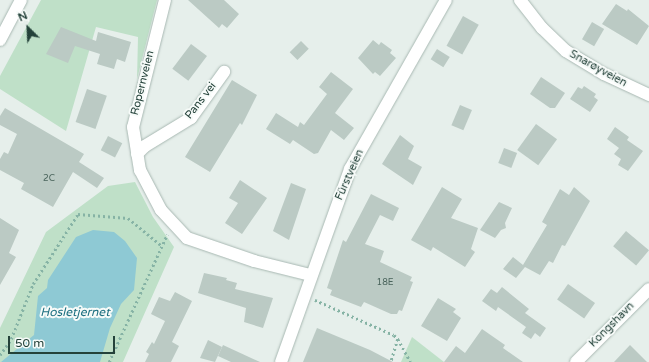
<!DOCTYPE html>
<meta charset="utf-8">
<style>
body{margin:0}
#map{position:relative;width:649px;height:362px;overflow:hidden;background:#e6efeb;font-family:"Varela Round",sans-serif}
div>[style]{position:absolute}
.green>*{inset:0;background:#bfe0c8}
.water>*{inset:0;background:#8ec9d4}
.building>*{inset:0;background:#bbcac4;transform-origin:0 0}
.path>*{height:2.5px;margin-top:-1.25px;transform-origin:0;background:repeating-linear-gradient(90deg,#86b3a5 0 2px,transparent 0 5px)}
.roads{filter:drop-shadow(0 0 1px #a8b8b2) drop-shadow(0 0 1px #a8b8b2)}
.minor>*{height:12px;margin:-6px;padding:0 6px;transform-origin:6px;border-radius:6px;background:#fff}
span{translate:-50% -50%;white-space:nowrap;text-align:center;line-height:1.15;-webkit-text-stroke:4px #f7fbf9;paint-order:stroke}
.number-label{font-size:9px;color:#4a645c}
.number-label span{-webkit-text-stroke-width:0}
.street-label{font-size:11px;color:#24423a}
.water-label{font-size:12px;color:#1c6f80;font-style:italic}
.north{position:absolute;left:8px;top:8px;width:40px;height:40px;-webkit-text-stroke:3px #f7fbf9;paint-order:stroke;rotate:336deg;font-size:11px;font-weight:700;line-height:16px;text-align:center;color:#24423a}
.north::after{content:'';display:block;margin:auto;width:14px;height:18px;background:#24423a;clip-path:polygon(50% 0,100% 100%,50% 72%,0 100%)}
.scale{position:absolute;left:8px;top:336px;width:107px;height:18px;box-sizing:border-box;border:2px solid #24423a;border-top:0;padding-left:5px;font-size:12px;line-height:14px;white-space:nowrap;color:#24423a;-webkit-text-stroke:3px #f7fbf9;paint-order:stroke}
</style>
<div id="map">
<div class="green">
<div style="clip-path:polygon(41px 0,157px 0,137px 79px,138px 37px,96px 27px,66px 131px,0 89px,0 76px)"></div>
<div style="clip-path:polygon(135px 182px,153px 217px,174px 247px,123px 362px,0 362px,0 328px,46px 232px,108px 186px)"></div>
<div style="clip-path:polygon(412px 337px,444px 362px,401px 362px)"></div>
</div>
<div class="water">
<div style="clip-path:polygon(93px 230px,114px 232px,125px 241px,137px 258px,134px 290px,121px 304px,110px 328px,100px 362px,1px 362px,34px 335px,38px 296px,47px 288px,48px 280px,76px 237px)"></div>
</div>
<div class="building">
<div style="clip-path:polygon(188px 0,224px 0,239px 14px,227px 28px,222px 24px,219px 28px)"></div>
<div style="clip-path:polygon(616px 4px,627px 11px,628px 9px,649px 26px,637px 45px,602px 24px)"></div>
<div style="left:463px;top:16px;width:18px;height:34px;rotate:29deg"></div>
<div style="left:592px;top:22px;width:14px;height:20px;rotate:30deg"></div>
<div style="clip-path:polygon(61px 27px,96px 41px,98px 32px,131px 42px,125px 62px,117px 59px,114px 69px,97px 64px,100px 54px,75px 46px,68px 63px,46px 54px)"></div>
<div style="clip-path:polygon(373px 40px,379px 45px,381px 42px,392px 50px,390px 53px,396px 58px,380px 76px,375px 72px,373px 74px,358px 58px)"></div>
<div style="left:301px;top:41px;width:11px;height:16px;rotate:45deg"></div>
<div style="left:191px;top:44px;width:20px;height:31px;rotate:37deg"></div>
<div style="left:437px;top:49px;width:15px;height:12px;rotate:32deg"></div>
<div style="clip-path:polygon(331px 72px,353px 89px,335px 113px,354px 128px,344px 140px,331px 130px,318px 153px,314px 154px,293px 140px,290px 144px,266px 129px,276px 113px,298px 127px,300px 122px,304px 125px,327px 94px,319px 87px)"></div>
<div style="clip-path:polygon(541px 77px,565px 93px,555px 108px,550px 108px,530px 94px)"></div>
<div style="clip-path:polygon(232px 80px,257px 95px,242px 125px,240px 123px,210px 172px,185px 157px)"></div>
<div style="clip-path:polygon(584px 86px,596px 94px,594px 97px,598px 100px,590px 112px,570px 99px,578px 87px,582px 89px)"></div>
<div style="left:87px;top:89px;width:21px;height:35px;rotate:19deg"></div>
<div style="left:460px;top:105px;width:13px;height:22px;rotate:23deg"></div>
<div style="clip-path:polygon(5px 108px,84px 154px,79px 162px,104px 178px,97px 188px,73px 172px,53px 207px,21px 189px,24px 183px,0 170px,0 159px,4px 152px,8px 154px,17px 134px,0 125px,0 116px)"></div>
<div style="left:536px;top:124px;width:26px;height:32px;rotate:36deg"></div>
<div style="clip-path:polygon(615px 127px,629px 137px,627px 140px,643px 151px,628px 171px,618px 165px,621px 159px,614px 154px,619px 148px,607px 139px)"></div>
<div style="clip-path:polygon(400px 135px,414px 146px,408px 159px,422px 167px,413px 185px,382px 164px)"></div>
<div style="left:108px;top:136px;width:16px;height:16px;rotate:27deg"></div>
<div style="left:504px;top:148px;width:14px;height:16px;rotate:21deg"></div>
<div style="clip-path:polygon(240px 180px,267px 198px,242px 234px,225px 223px,238px 203px,229px 198px)"></div>
<div style="clip-path:polygon(291px 183px,306px 189px,289px 240px,273px 231px)"></div>
<div style="clip-path:polygon(442px 187px,462px 199px,451px 218px,478px 228px,471px 249px,475px 252px,465px 267px,433px 247px,431px 251px,411px 240px)"></div>
<div style="clip-path:polygon(574px 187px,590px 201px,565px 246px,562px 245px,553px 263px,549px 261px,540px 275px,525px 267px,516px 278px,503px 269px,513px 257px,523px 265px,547px 225px,542px 222px,560px 189px,569px 195px)"></div>
<div style="clip-path:polygon(371px 194px,399px 208px,393px 221px,380px 215px,365px 244px,384px 251px,380px 262px,412px 277px,410px 281px,413px 282px,402px 311px,399px 310px,397px 314px,391px 314px,364px 302px,361px 307px,330px 295px,332px 290px,327px 288px,343px 240px,346px 242px)"></div>
<div style="clip-path:polygon(499px 202px,512px 208px,505px 223px,506px 228px,501px 230px,495px 238px,480px 230px)"></div>
<div style="clip-path:polygon(0 218px,19px 230px,9px 253px,16px 257px,0 285px)"></div>
<div style="left:626px;top:231px;width:30px;height:20px;rotate:40deg"></div>
<div style="clip-path:polygon(204px 273px,227px 278px,226px 280px,237px 283px,235px 289px,273px 298px,263px 328px,244px 322px,246px 308px,198px 293px)"></div>
<div style="left:568px;top:284px;width:33px;height:19px;rotate:35deg"></div>
<div style="clip-path:polygon(502px 287px,529px 309px,525px 313px,546px 328px,540px 337px,535px 333px,531px 339px,522px 333px,526px 327px,498px 307px,496px 311px,482px 301px,491px 289px,497px 293px)"></div>
<div style="clip-path:polygon(175px 292px,192px 301px,172px 342px,179px 346px,171px 362px,145px 362px,149px 354px,146px 352px,152px 342px,154px 344px,165px 321px,151px 314px,159px 297px,170px 301px)"></div>
<div style="clip-path:polygon(438px 298px,456px 309px,453px 312px,461px 318px,447px 341px,421px 326px)"></div>
<div style="clip-path:polygon(317px 328px,370px 350px,393px 362px,303px 362px)"></div>
<div style="clip-path:polygon(482px 329px,505px 345px,503px 348px,523px 362px,444px 362px,456px 346px,465px 353px)"></div>
<div style="clip-path:polygon(208px 340px,222px 347px,215px 362px,200px 358px)"></div>
<div style="clip-path:polygon(223px 345px,260px 362px,231px 362px,218px 356px)"></div>
<div style="clip-path:polygon(630px 345px,647px 362px,614px 362px)"></div>
</div>
<div class="path">
<div style="left:315px;top:300px;width:86px;rotate:23.9deg"></div>
<div style="left:394px;top:335px;width:6px;rotate:45deg"></div>
<div style="left:398px;top:339px;width:24px;rotate:107deg"></div>
<div style="left:398px;top:339px;width:26px;rotate:61deg"></div>
<div style="left:0;top:355px;width:19px;rotate:-55deg"></div>
<div style="left:11px;top:339px;width:59px;rotate:-68.2deg"></div>
<div style="left:33px;top:284px;width:83px;rotate:-57.3deg"></div>
<div style="left:78px;top:214px;width:50px;rotate:4.6deg"></div>
<div style="left:128px;top:218px;width:44px;rotate:39.5deg"></div>
<div style="left:109px;top:362px;width:140px;rotate:-65.5deg"></div>
</div>
<div class="roads">
<div class="minor">
<div style="left:165px;top:0;width:131px;rotate:104.1deg"></div>
<div style="left:133px;top:127px;width:44px;rotate:80.8deg"></div>
<div style="left:140px;top:170px;width:45px;rotate:62.3deg"></div>
<div style="left:161px;top:210px;width:38px;rotate:47deg"></div>
<div style="left:187px;top:238px;width:71px;rotate:18.9deg"></div>
<div style="left:254px;top:261px;width:58px;rotate:14deg"></div>
<div style="left:520px;top:0;width:36px;rotate:52deg"></div>
<div style="left:542px;top:28px;width:33px;rotate:44deg"></div>
<div style="left:566px;top:51px;width:44px;rotate:31.2deg"></div>
<div style="left:604px;top:74px;width:50px;rotate:25deg"></div>
<div style="left:0;top:40px;width:45px;rotate:-62.3deg"></div>
<div style="left:137px;top:154px;width:11px;rotate:-45deg"></div>
<div style="left:145px;top:146px;width:54px;rotate:-31.3deg"></div>
<div style="left:191px;top:118px;width:57px;rotate:-54.3deg"></div>
<div style="left:281px;top:362px;width:205px;rotate:-70.3deg"></div>
<div style="left:350px;top:169px;width:194px;rotate:-60.4deg"></div>
<div style="left:576px;top:362px;width:103px;rotate:-45deg"></div>
</div>
</div>
<div class="number-label">
<span style="left:49px;top:179px">2C</span>
<span style="left:385px;top:283px">18E</span>
</div>
<div class="street-label">
<span style="left:598px;top:69px;rotate:29deg">Snarøyveien</span>
<span style="left:143px;top:83px;rotate:-76deg">Ropernveien</span>
<span style="left:201px;top:101px;rotate:-52deg">Pans vei</span>
<span style="left:350px;top:175px;rotate:-66deg">Fürstveien</span>
<span style="left:612px;top:325px;rotate:-45deg">Kongshavn</span>
</div>
<div class="water-label">
<span style="left:75px;top:313px">Hosletjernet</span>
</div>
<div class="north">N</div>
<div class="scale">50 m</div>
</div>
